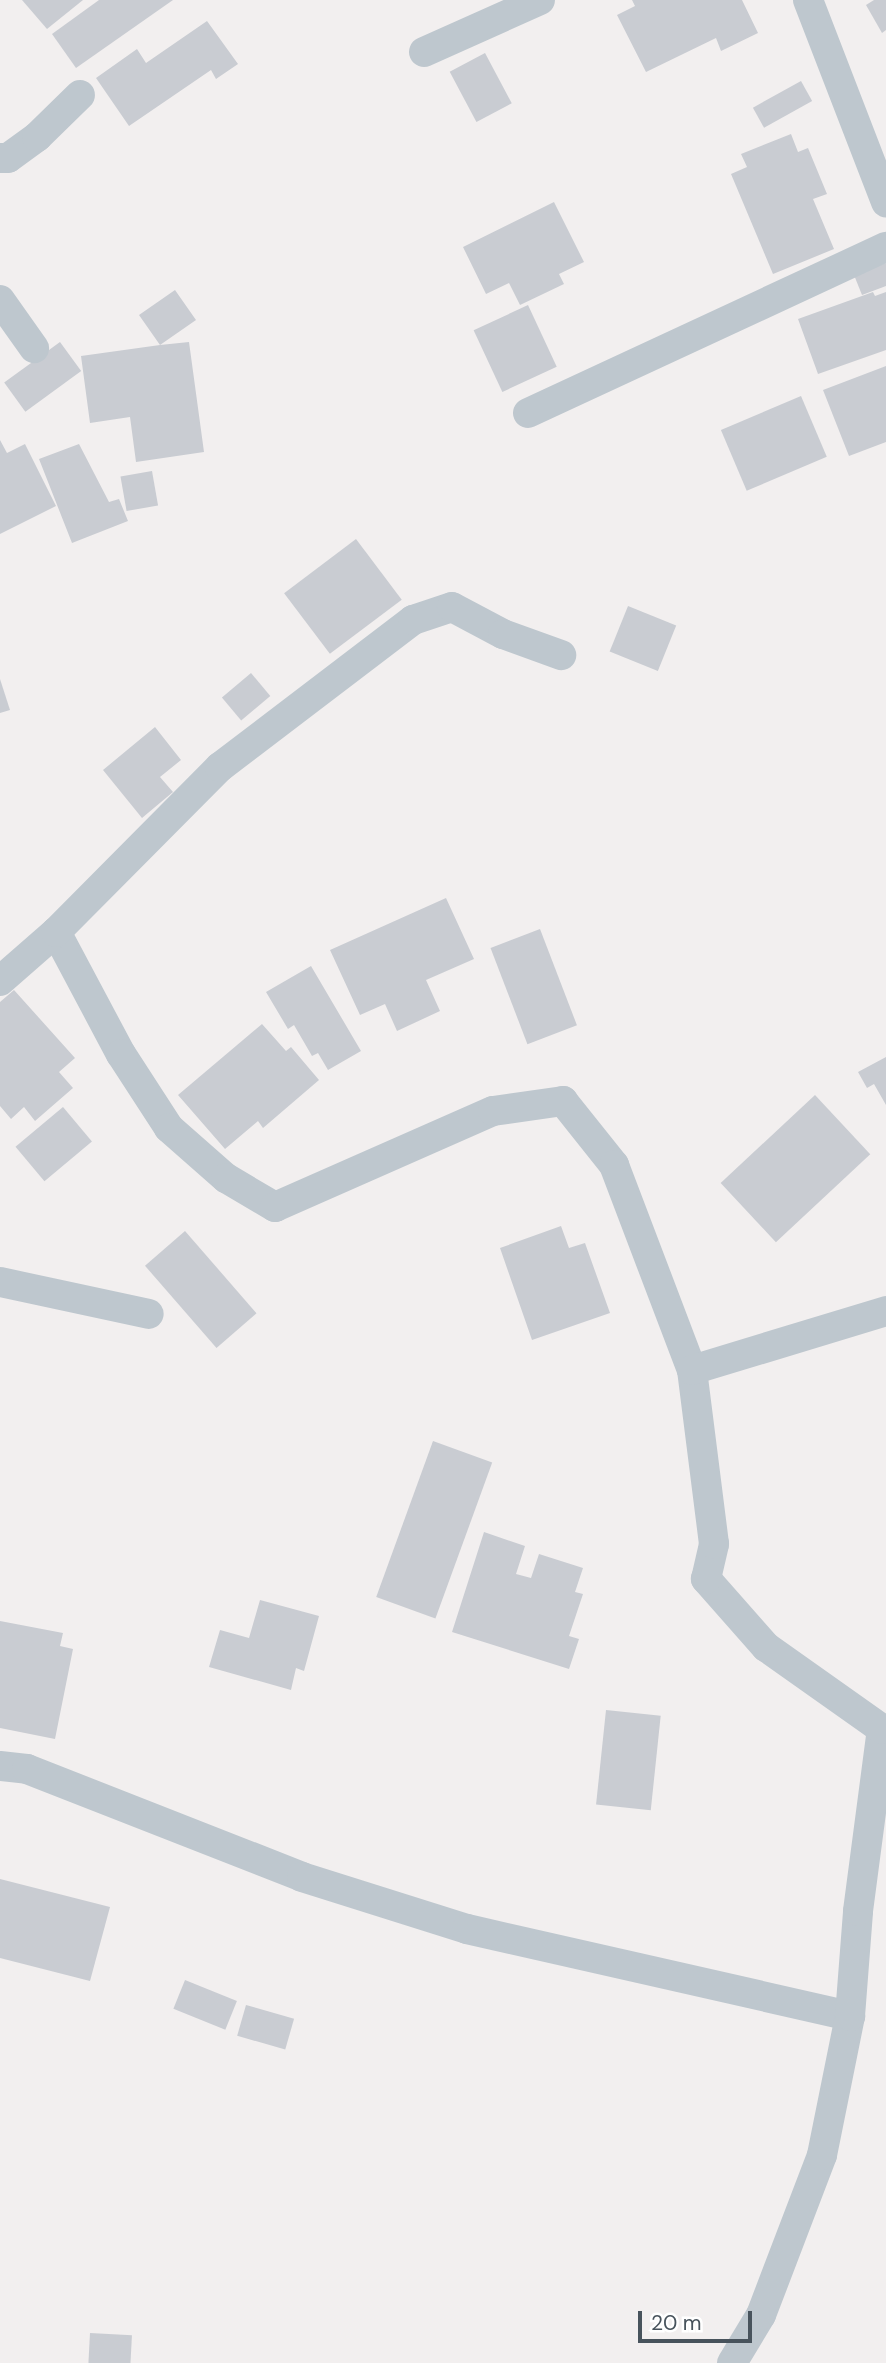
<!DOCTYPE html>
<style>
body{margin:0}
#map{position:relative;width:886px;height:2363px;overflow:hidden;background:#f2efef;font-family:"DM Sans",sans-serif}
div>[style]{position:absolute}
.building>*{inset:0;background:#c9ccd2;transform-origin:0 0}
.minor>*{height:30px;margin:-15px;padding:0 15px;transform-origin:15px;border-radius:15px;background:#bec7ce}
span{translate:-50% -50%;white-space:nowrap;text-align:center;line-height:1.15;-webkit-text-stroke:5px #fff;paint-order:stroke}
.scale{position:absolute;left:638px;top:2311px;width:114px;height:32px;box-sizing:border-box;border:4px solid #48535c;border-top:0;padding-left:9px;font-size:21px;line-height:24px;white-space:nowrap;color:#48535c;-webkit-text-stroke:5px #fff;paint-order:stroke}
</style>
<div id="map">
<div class="building">
<div style="clip-path:polygon(22px 0,83px 0,47px 29px)"></div>
<div style="clip-path:polygon(99px 0,173px 0,76px 68px,52px 34px)"></div>
<div style="clip-path:polygon(632px 0,742px 0,758px 33px,721px 51px,716px 38px,646px 72px,617px 15px,635px 6px)"></div>
<div style="clip-path:polygon(874px 0,886px 0,886px 30px,882px 33px,866px 5px)"></div>
<div style="clip-path:polygon(207px 21px,238px 64px,216px 79px,211px 70px,129px 126px,96px 78px,137px 49px,146px 63px)"></div>
<div style="left:485px;top:53px;width:57px;height:40px;rotate:62deg"></div>
<div style="left:801px;top:81px;width:23px;height:55px;rotate:61deg"></div>
<div style="clip-path:polygon(791px 134px,798px 152px,808px 148px,827px 194px,813px 199px,834px 249px,773px 274px,731px 174px,747px 167px,741px 154px)"></div>
<div style="clip-path:polygon(554px 202px,584px 262px,559px 274px,564px 284px,520px 305px,509px 283px,486px 294px,463px 247px)"></div>
<div style="clip-path:polygon(886px 263px,886px 286px,862px 295px,854px 275px)"></div>
<div style="clip-path:polygon(175px 290px,196px 320px,160px 345px,189px 342px,204px 452px,136px 462px,130px 417px,90px 423px,81px 356px,160px 345px,139px 315px)"></div>
<div style="clip-path:polygon(873px 292px,875px 296px,886px 292px,886px 350px,818px 374px,798px 319px)"></div>
<div style="left:528px;top:305px;width:68px;height:60px;rotate:65deg"></div>
<div style="left:60px;top:342px;width:36px;height:69px;rotate:54deg"></div>
<div style="clip-path:polygon(886px 366px,886px 442px,849px 456px,823px 390px)"></div>
<div style="left:801px;top:396px;width:66px;height:87px;rotate:67deg"></div>
<div style="clip-path:polygon(0 440px,7px 453px,25px 444px,56px 506px,0 534px)"></div>
<div style="clip-path:polygon(79px 444px,109px 502px,119px 499px,128px 521px,72px 543px,39px 459px)"></div>
<div style="left:152px;top:471px;width:35px;height:32px;rotate:80deg"></div>
<div style="left:356px;top:539px;width:76px;height:90px;rotate:53deg"></div>
<div style="left:628px;top:606px;width:52px;height:49px;rotate:22deg"></div>
<div style="left:251px;top:673px;width:30px;height:38px;rotate:50deg"></div>
<div style="clip-path:polygon(0 679px,10px 710px,0 713px)"></div>
<div style="clip-path:polygon(155px 727px,181px 760px,160px 777px,173px 792px,142px 818px,103px 770px)"></div>
<div style="clip-path:polygon(446px 898px,474px 959px,426px 980px,440px 1011px,397px 1031px,385px 1004px,360px 1015px,330px 950px)"></div>
<div style="left:540px;top:929px;width:103px;height:53px;rotate:69deg"></div>
<div style="clip-path:polygon(311px 966px,361px 1051px,328px 1070px,318px 1053px,312px 1056px,294px 1025px,288px 1029px,266px 992px)"></div>
<div style="clip-path:polygon(14px 990px,75px 1058px,59px 1072px,73px 1088px,35px 1121px,24px 1107px,11px 1119px,0 1106px,0 1002px)"></div>
<div style="clip-path:polygon(262px 1024px,286px 1051px,291px 1047px,319px 1080px,263px 1128px,258px 1121px,225px 1149px,178px 1095px)"></div>
<div style="clip-path:polygon(886px 1057px,886px 1105px,874px 1084px,867px 1088px,858px 1072px)"></div>
<div style="left:815px;top:1095px;width:81px;height:129px;rotate:47deg"></div>
<div style="left:63px;top:1107px;width:45px;height:62px;rotate:50deg"></div>
<div style="clip-path:polygon(561px 1226px,569px 1248px,585px 1243px,610px 1313px,532px 1340px,500px 1248px)"></div>
<div style="left:185px;top:1231px;width:109px;height:53px;rotate:49deg"></div>
<div style="left:433px;top:1441px;width:63px;height:166px;rotate:20deg"></div>
<div style="clip-path:polygon(484px 1532px,525px 1546px,516px 1574px,531px 1578px,539px 1554px,583px 1568px,575px 1592px,583px 1594px,569px 1636px,579px 1639px,569px 1669px,452px 1632px)"></div>
<div style="clip-path:polygon(260px 1600px,319px 1616px,304px 1671px,296px 1668px,291px 1690px,209px 1667px,220px 1630px,249px 1638px)"></div>
<div style="clip-path:polygon(0 1621px,63px 1633px,60px 1646px,73px 1649px,55px 1739px,0 1728px)"></div>
<div style="left:606px;top:1710px;width:55px;height:95px;rotate:6deg"></div>
<div style="clip-path:polygon(0 1879px,110px 1907px,90px 1981px,0 1958px)"></div>
<div style="left:185px;top:1980px;width:56px;height:31px;rotate:22deg"></div>
<div style="left:246px;top:2005px;width:50px;height:32px;rotate:16deg"></div>
<div style="left:90px;top:2333px;width:42px;height:30px;rotate:3deg"></div>
</div>
<div class="minor">
<div style="left:808px;top:0;width:217px;rotate:68.9deg"></div>
<div style="left:424px;top:52px;width:127px;rotate:-24.1deg"></div>
<div style="left:0;top:158px;width:8px"></div>
<div style="left:8px;top:158px;width:36px;rotate:-36deg"></div>
<div style="left:37px;top:137px;width:60px;rotate:-44.3deg"></div>
<div style="left:0;top:300px;width:59px;rotate:54.7deg"></div>
<div style="left:528px;top:413px;width:395px;rotate:-24.9deg"></div>
<div style="left:56px;top:932px;width:138px;rotate:62deg"></div>
<div style="left:121px;top:1054px;width:88px;rotate:57deg"></div>
<div style="left:169px;top:1128px;width:76px;rotate:41.3deg"></div>
<div style="left:226px;top:1178px;width:57px;rotate:30.6deg"></div>
<div style="left:275px;top:1207px;width:238px;rotate:-23.8deg"></div>
<div style="left:493px;top:1111px;width:71px;rotate:-8.1deg"></div>
<div style="left:563px;top:1101px;width:82px;rotate:51.4deg"></div>
<div style="left:614px;top:1165px;width:219px;rotate:69.2deg"></div>
<div style="left:0;top:981px;width:74px;rotate:-41.2deg"></div>
<div style="left:56px;top:932px;width:233px;rotate:-45.2deg"></div>
<div style="left:220px;top:767px;width:243px;rotate:-37.3deg"></div>
<div style="left:413px;top:620px;width:41px;rotate:-18.4deg"></div>
<div style="left:452px;top:607px;width:58px;rotate:27.9deg"></div>
<div style="left:503px;top:634px;width:62px;rotate:19.9deg"></div>
<div style="left:0;top:1282px;width:152px;rotate:12.1deg"></div>
<div style="left:0;top:1766px;width:27px;rotate:6deg"></div>
<div style="left:27px;top:1769px;width:295px;rotate:21.4deg"></div>
<div style="left:302px;top:1877px;width:173px;rotate:17.5deg"></div>
<div style="left:467px;top:1929px;width:393px;rotate:12.8deg"></div>
<div style="left:732px;top:2363px;width:56px;rotate:-58.9deg"></div>
<div style="left:761px;top:2315px;width:171px;rotate:-69.1deg"></div>
<div style="left:822px;top:2155px;width:142px;rotate:-78.6deg"></div>
<div style="left:850px;top:2016px;width:105px;rotate:-85.6deg"></div>
<div style="left:858px;top:1911px;width:184px;rotate:-82.5deg"></div>
<div style="left:882px;top:1729px;width:142px;rotate:-144.7deg"></div>
<div style="left:766px;top:1647px;width:91px;rotate:-131.4deg"></div>
<div style="left:706px;top:1579px;width:36px;rotate:-77deg"></div>
<div style="left:714px;top:1544px;width:175px;rotate:-97.2deg"></div>
<div style="left:692px;top:1370px;width:203px;rotate:-16.9deg"></div>
</div>
<div class="scale">20 m</div>
</div>
